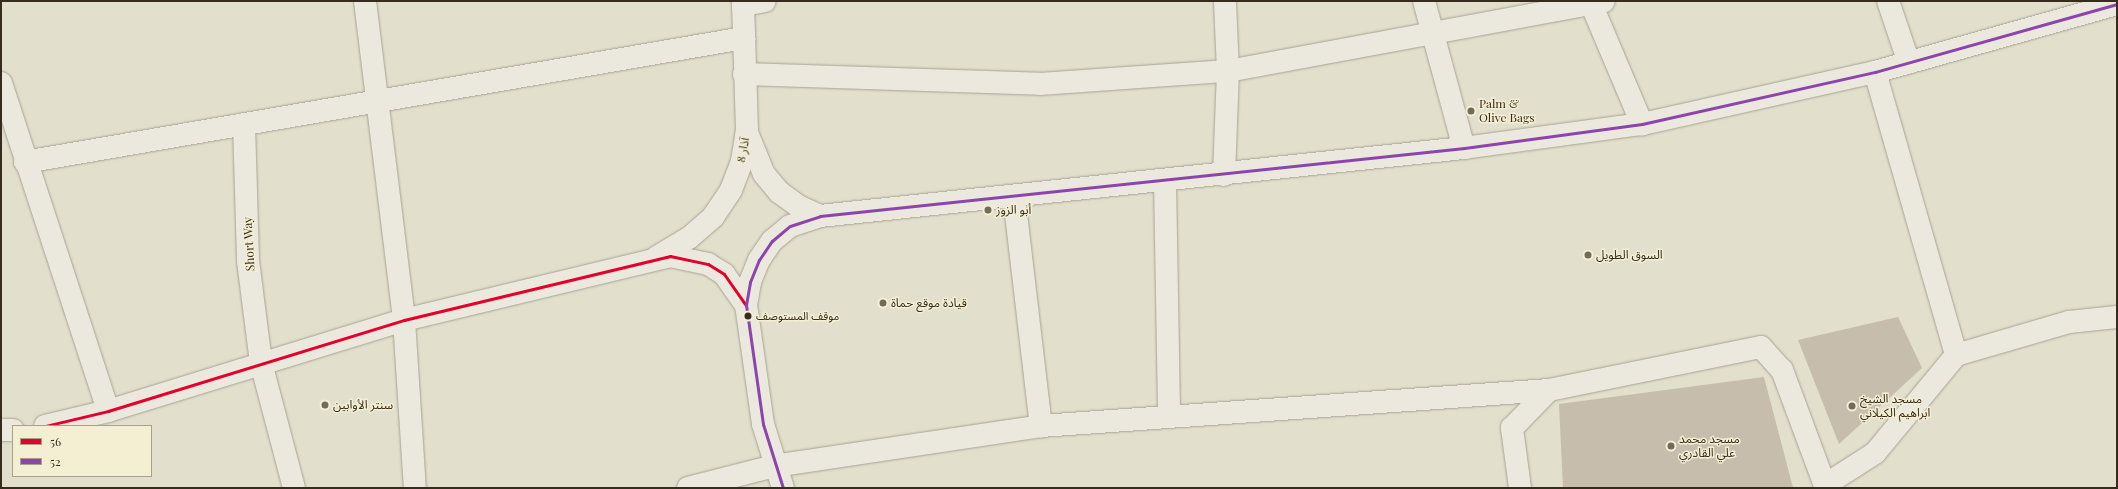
<!DOCTYPE html>
<meta charset="utf-8">
<style>
body{margin:0}
#map{position:relative;width:2118px;height:489px;overflow:hidden;background:#e2dfcc;font-family:"Playfair Display","Noto Sans Arabic",serif}
div>[style]{position:absolute}
.building>*{inset:0;background:#c6bdad}
.roads{filter:drop-shadow(0 0 1px #a8a395) drop-shadow(0 0 1px #a8a395)}
.minor>*{height:22px;margin:-11px;padding:0 11px;transform-origin:11px;border-radius:11px;background:#ebe8dd}
.secondary>*{height:22px;margin:-11px;padding:0 11px;transform-origin:11px;border-radius:11px;background:#ebe8dd}
.bus-1>*{height:3px;margin:-1.5px;padding:0 1.5px;transform-origin:1.5px;border-radius:1.5px;background:#e4002b}
.bus-2>*{height:3px;margin:-1.5px;padding:0 1.5px;transform-origin:1.5px;border-radius:1.5px;background:#8e44ad}
.dots>*{width:11px;height:11px;translate:-50% -50%;box-sizing:border-box;border:2px solid #f4eed2;border-radius:50%}
span{translate:-50% -50%;white-space:nowrap;text-align:center;line-height:1.15;-webkit-text-stroke:3px #f4eed2;paint-order:stroke}
.bus-label{font-size:11px;color:#362c1e}
.left{translate:0 -50%;text-align:left}
.poi-label{font-size:12px;color:#362c1e}
.street-label{font-size:12px;color:#362c1e}
.frame{position:absolute;inset:0;border:2px solid #362c1e;pointer-events:none}
.legend{position:absolute;left:12px;top:425px;width:140px;height:52px;box-sizing:border-box;background:#f4eed2;border:1px solid #a8a08a;margin:0;padding:5px 7px;list-style:none;font-size:12px;color:#362c1e}
.legend li{display:flex;align-items:center;gap:8px;height:20px}
.legend b{width:20px;border:1px solid #a8a08a}
</style>
<div id="map">
<div class="building">
<div style="clip-path:polygon(1898px 317px,1922px 368px,1839px 444px,1798px 340px)"></div>
<div style="clip-path:polygon(1764px 377px,1793px 488px,1563px 488px,1559px 404px)"></div>
</div>
<div class="roads">
<div class="minor">
<div style="left:365px;top:1px;width:321px;rotate:83deg"></div>
<div style="left:404px;top:320px;width:168px;rotate:86.3deg"></div>
<div style="left:1424px;top:1px;width:152px;rotate:74.8deg"></div>
<div style="left:1590px;top:1px;width:134px;rotate:67.1deg"></div>
<div style="left:1888px;top:1px;width:65px;rotate:71.3deg"></div>
<div style="left:743px;top:5px;width:22px;rotate:-10deg"></div>
<div style="left:1875px;top:72px;width:294px;rotate:74deg"></div>
<div style="left:744px;top:74px;width:296px;rotate:1.9deg"></div>
<div style="left:1040px;top:84px;width:188px;rotate:-4deg"></div>
<div style="left:1228px;top:71px;width:382px;rotate:-10.5deg"></div>
<div style="left:1px;top:83px;width:345px;rotate:71.9deg"></div>
<div style="left:244px;top:124px;width:137px;rotate:88.3deg"></div>
<div style="left:248px;top:261px;width:103px;rotate:82.7deg"></div>
<div style="left:25px;top:162px;width:730px;rotate:-9.79deg"></div>
<div style="left:1224px;top:175px;width:104px;rotate:-87.8deg"></div>
<div style="left:1228px;top:71px;width:70px;rotate:-92.5deg"></div>
<div style="left:1165px;top:181px;width:236px;rotate:89deg"></div>
<div style="left:1014px;top:197px;width:231px;rotate:83.3deg"></div>
<div style="left:1825px;top:485px;width:59px;rotate:-32.6deg"></div>
<div style="left:1875px;top:453px;width:127px;rotate:-50.4deg"></div>
<div style="left:1956px;top:355px;width:118px;rotate:-16.3deg"></div>
<div style="left:2069px;top:322px;width:48px;rotate:-5.9deg"></div>
<div style="left:688px;top:488px;width:89px;rotate:-14.3deg"></div>
<div style="left:774px;top:466px;width:270px;rotate:-8.5deg"></div>
<div style="left:1041px;top:426px;width:509px;rotate:-4.05deg"></div>
<div style="left:1549px;top:390px;width:216px;rotate:-11.5deg"></div>
<div style="left:1761px;top:347px;width:31px;rotate:48deg"></div>
<div style="left:1782px;top:370px;width:126px;rotate:69.6deg"></div>
<div style="left:1520px;top:488px;width:61px;rotate:-97.6deg"></div>
<div style="left:1512px;top:428px;width:53px;rotate:-45.8deg"></div>
</div>
<div class="secondary">
<div style="left:748px;top:135px;width:42px;rotate:67.7deg"></div>
<div style="left:764px;top:174px;width:23px;rotate:50deg"></div>
<div style="left:779px;top:192px;width:24px;rotate:36deg"></div>
<div style="left:798px;top:206px;width:24px;rotate:24deg"></div>
<div style="left:657px;top:257px;width:37px;rotate:-31deg"></div>
<div style="left:689px;top:238px;width:32px;rotate:-41deg"></div>
<div style="left:713px;top:217px;width:32px;rotate:-56deg"></div>
<div style="left:731px;top:190px;width:31px;rotate:-69deg"></div>
<div style="left:742px;top:161px;width:31px;rotate:-81deg"></div>
<div style="left:747px;top:130px;width:129px;rotate:-91.8deg"></div>
<div style="left:261px;top:363px;width:129px;rotate:75.2deg"></div>
<div style="left:45px;top:426px;width:65px;rotate:-13.4deg"></div>
<div style="left:108px;top:411px;width:310px;rotate:-17.1deg"></div>
<div style="left:404px;top:320px;width:274px;rotate:-13.5deg"></div>
<div style="left:670px;top:256px;width:39px;rotate:12deg"></div>
<div style="left:708px;top:264px;width:19px;rotate:32deg"></div>
<div style="left:724px;top:274px;width:38px;rotate:55deg"></div>
<div style="left:1px;top:430px;width:12px"></div>
<div style="left:783px;top:488px;width:67px;rotate:-107.4deg"></div>
<div style="left:763px;top:424px;width:120px;rotate:-98.1deg"></div>
<div style="left:746px;top:305px;width:23px;rotate:-80deg"></div>
<div style="left:750px;top:282px;width:24px;rotate:-68deg"></div>
<div style="left:759px;top:260px;width:23px;rotate:-56deg"></div>
<div style="left:772px;top:241px;width:23px;rotate:-40deg"></div>
<div style="left:790px;top:226px;width:32px;rotate:-18deg"></div>
<div style="left:820px;top:216px;width:648px;rotate:-6.03deg"></div>
<div style="left:1464px;top:148px;width:180px;rotate:-7.7deg"></div>
<div style="left:1642px;top:124px;width:239px;rotate:-12.6deg"></div>
<div style="left:1875px;top:72px;width:251px;rotate:-15.7deg"></div>
</div>
</div>
<div class="bus-1">
<div style="left:45px;top:426px;width:65px;rotate:-13.4deg"></div>
<div style="left:108px;top:411px;width:310px;rotate:-17.1deg"></div>
<div style="left:404px;top:320px;width:274px;rotate:-13.5deg"></div>
<div style="left:670px;top:256px;width:39px;rotate:12deg"></div>
<div style="left:708px;top:264px;width:19px;rotate:32deg"></div>
<div style="left:724px;top:274px;width:38px;rotate:55deg"></div>
</div>
<div class="bus-2">
<div style="left:783px;top:488px;width:67px;rotate:-107.4deg"></div>
<div style="left:763px;top:424px;width:120px;rotate:-98.1deg"></div>
<div style="left:746px;top:305px;width:23px;rotate:-80deg"></div>
<div style="left:750px;top:282px;width:24px;rotate:-68deg"></div>
<div style="left:759px;top:260px;width:23px;rotate:-56deg"></div>
<div style="left:772px;top:241px;width:23px;rotate:-40deg"></div>
<div style="left:790px;top:226px;width:32px;rotate:-18deg"></div>
<div style="left:820px;top:216px;width:648px;rotate:-6.03deg"></div>
<div style="left:1464px;top:148px;width:180px;rotate:-7.7deg"></div>
<div style="left:1642px;top:124px;width:239px;rotate:-12.6deg"></div>
<div style="left:1875px;top:72px;width:251px;rotate:-15.7deg"></div>
</div>
<div class="dots">
<div style="left:1471px;top:111px;background:#726b5b"></div>
<div style="left:988px;top:210px;background:#726b5b"></div>
<div style="left:1588px;top:255px;background:#726b5b"></div>
<div style="left:883px;top:303px;background:#726b5b"></div>
<div style="left:748px;top:316px;background:#362c1e"></div>
<div style="left:325px;top:405px;background:#726b5b"></div>
<div style="left:1852px;top:406px;background:#726b5b"></div>
<div style="left:1671px;top:446px;background:#726b5b"></div>
</div>
<div class="bus-label">
<span class="left" style="left:756px;top:316px">موقف المستوصف</span>
</div>
<div class="poi-label">
<span class="left" style="left:1479px;top:111px">Palm &amp;<br>Olive Bags</span>
<span class="left" style="left:996px;top:210px">أبو الزوز</span>
<span class="left" style="left:1596px;top:255px">السوق الطويل</span>
<span class="left" style="left:891px;top:303px">قيادة موقع حماة</span>
<span class="left" style="left:1860px;top:406px">مسجد الشيخ<br>ابراهيم الكيلاني</span>
<span class="left" style="left:333px;top:405px">سنتر الأوابين</span>
<span class="left" style="left:1679px;top:446px">مسجد محمد<br>علي القادري</span>
</div>
<div class="street-label">
<span style="left:743px;top:150px;rotate:-79deg">8 آذار</span>
<span style="left:249px;top:244px;rotate:-93deg">Short Way</span>
</div>
<div class="frame"></div>
<ul class="legend">
<li><b style="height:5px;background:#e4002b"></b>56</li>
<li><b style="height:5px;background:#8e44ad"></b>52</li>
</ul>
</div>
